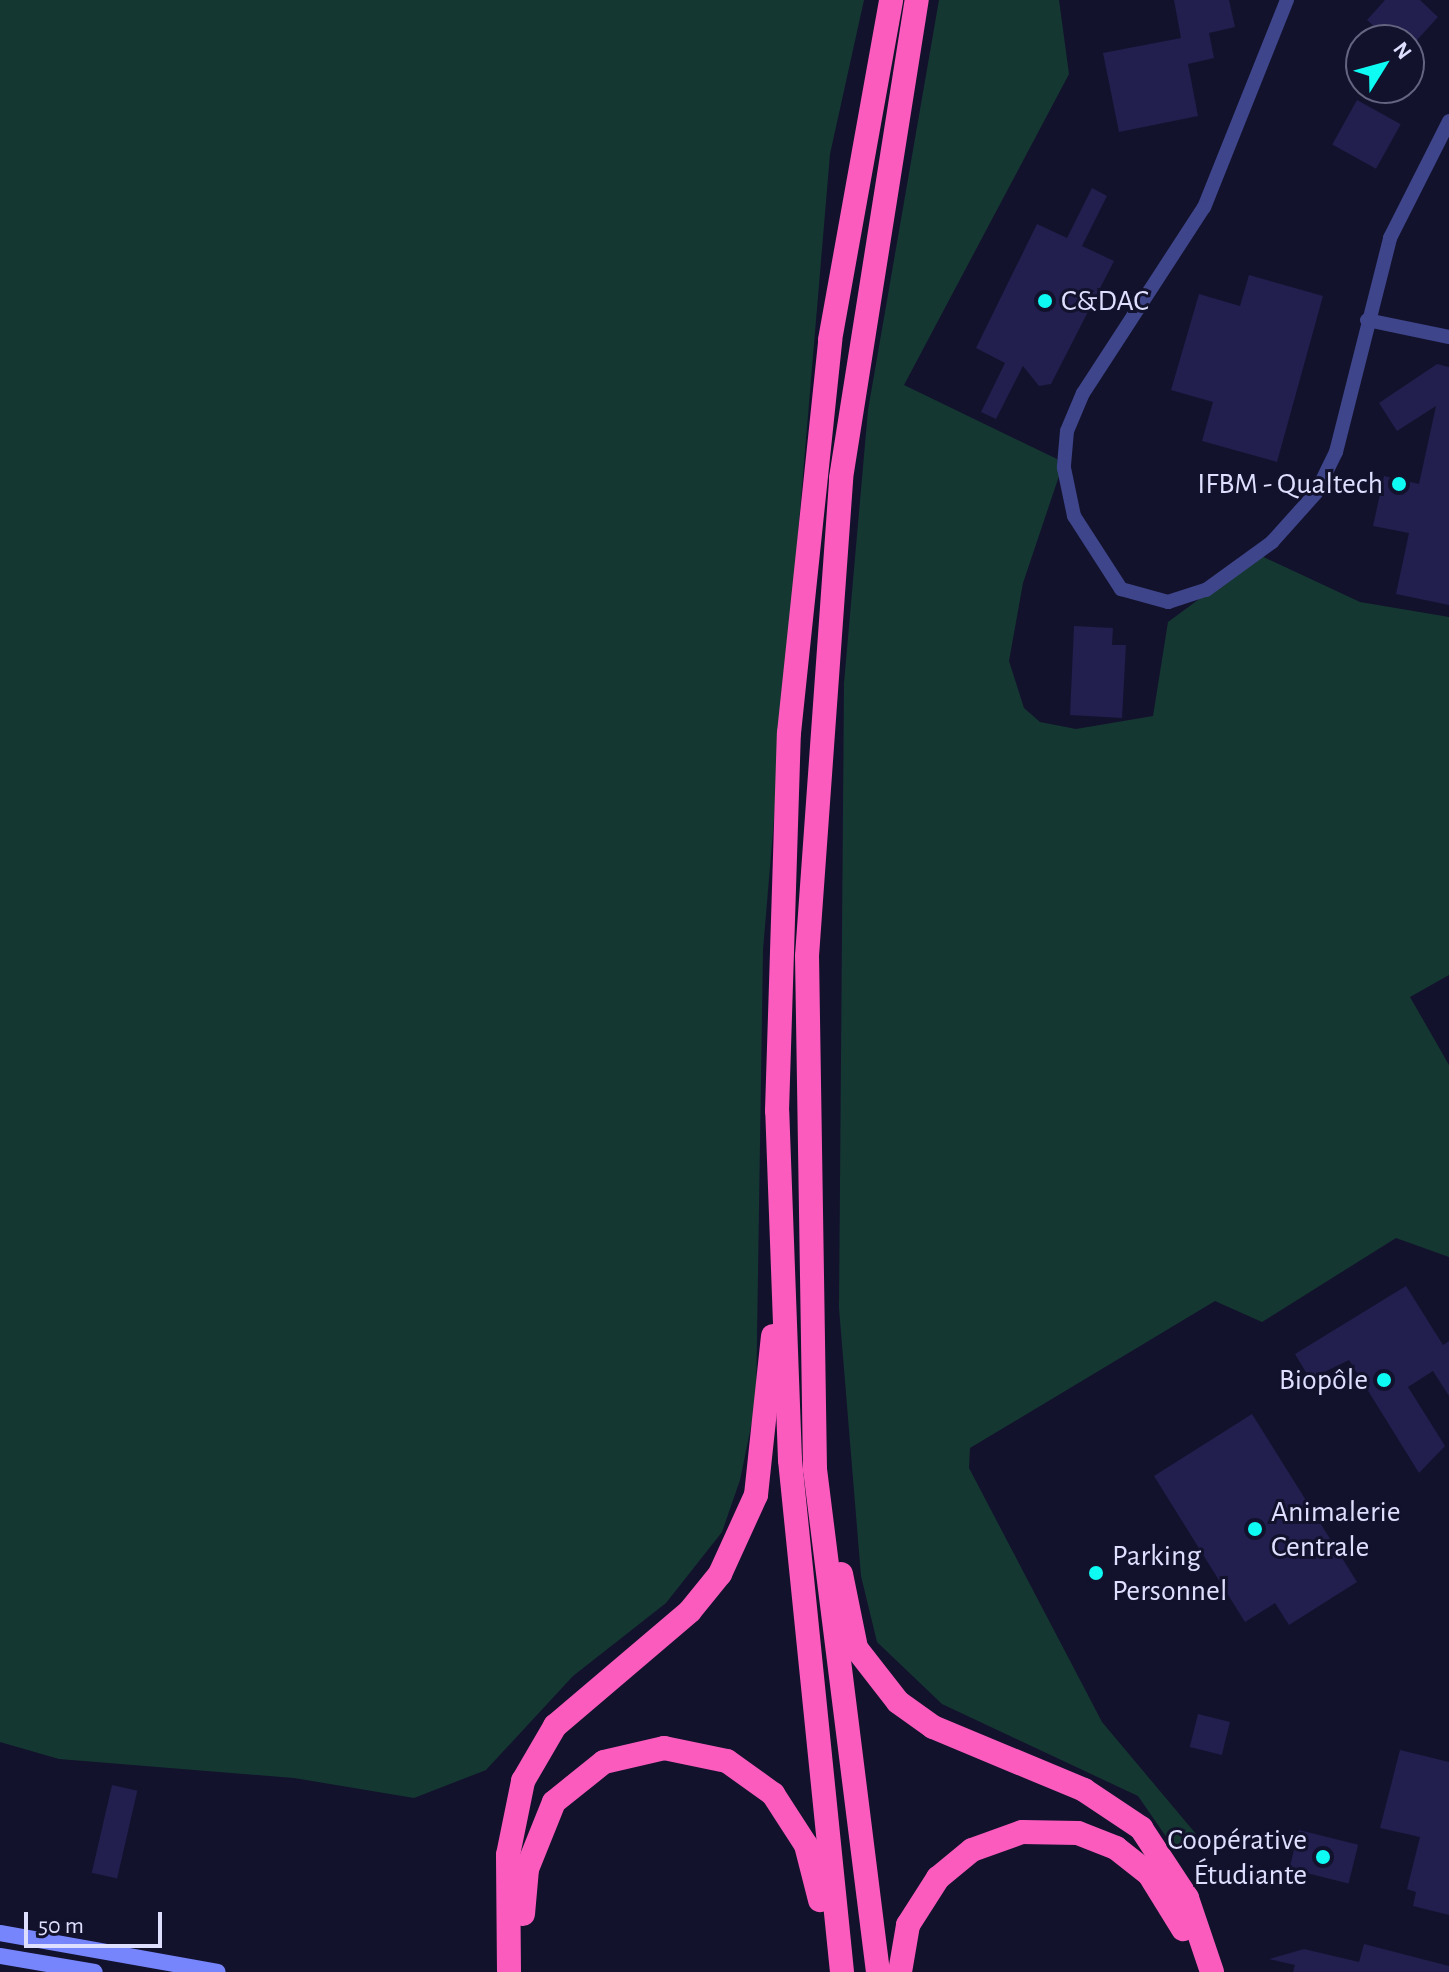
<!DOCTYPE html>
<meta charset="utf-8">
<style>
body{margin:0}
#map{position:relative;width:1449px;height:1972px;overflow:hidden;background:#13122d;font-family:"Alegreya Sans",sans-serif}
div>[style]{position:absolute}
.green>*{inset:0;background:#153731}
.building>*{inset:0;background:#221e4d;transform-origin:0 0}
.minor>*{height:14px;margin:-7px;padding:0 7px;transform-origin:7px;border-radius:7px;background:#3e458b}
.secondary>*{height:16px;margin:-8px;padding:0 8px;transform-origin:8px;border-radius:8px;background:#7785fd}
.motorway>*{height:24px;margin:-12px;padding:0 12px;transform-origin:12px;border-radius:12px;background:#fc5bbe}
.dots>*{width:22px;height:22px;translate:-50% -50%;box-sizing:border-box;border:4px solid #13122d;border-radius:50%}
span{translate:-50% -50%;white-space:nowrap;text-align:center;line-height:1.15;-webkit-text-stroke:6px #13122d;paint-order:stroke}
.poi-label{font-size:30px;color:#dedffe}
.left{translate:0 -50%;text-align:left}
.right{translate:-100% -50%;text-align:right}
.north{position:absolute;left:1345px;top:24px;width:80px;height:80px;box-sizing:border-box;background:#13122d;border:2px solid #646481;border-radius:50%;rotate:53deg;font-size:22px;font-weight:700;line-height:32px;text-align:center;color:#dedffe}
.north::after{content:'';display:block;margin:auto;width:28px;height:36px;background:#0efbf4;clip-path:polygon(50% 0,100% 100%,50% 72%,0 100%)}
.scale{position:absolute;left:24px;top:1912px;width:138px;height:36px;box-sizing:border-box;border:4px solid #dedffe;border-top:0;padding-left:10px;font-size:24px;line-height:28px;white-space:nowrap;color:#dedffe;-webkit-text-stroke:6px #13122d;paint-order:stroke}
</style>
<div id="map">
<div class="green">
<div style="clip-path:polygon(0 0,864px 0,830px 154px,763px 950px,756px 1402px,740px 1480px,722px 1532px,666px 1603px,573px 1676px,486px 1770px,414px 1798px,294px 1778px,59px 1759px,0 1742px)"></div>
<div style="clip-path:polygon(939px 0,1059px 0,1069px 74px,904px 385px,1057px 459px,1060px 473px,1023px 583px,1009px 661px,1024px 708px,1040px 722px,1076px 729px,1153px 716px,1168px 622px,1259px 555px,1360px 602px,1449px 617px,1449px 975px,1410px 997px,1449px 1065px,1449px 1257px,1396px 1238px,1262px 1322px,1215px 1301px,970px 1448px,969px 1468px,1102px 1722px,1196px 1834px,1176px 1851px,1138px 1796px,942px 1704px,877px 1642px,861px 1576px,839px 1308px,844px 683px,868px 410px)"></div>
</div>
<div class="building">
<div style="clip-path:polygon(1174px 0,1229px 0,1235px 27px,1209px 33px,1214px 58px,1188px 64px,1198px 116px,1119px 132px,1103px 53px,1181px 38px)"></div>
<div style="clip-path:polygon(1385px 0,1420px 0,1438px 17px,1417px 40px,1389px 40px,1367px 20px)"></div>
<div style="left:1357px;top:100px;width:50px;height:51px;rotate:29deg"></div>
<div style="clip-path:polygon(1092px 188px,1107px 196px,1082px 246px,1114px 261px,1051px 384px,1039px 386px,1023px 366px,996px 419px,981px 412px,1005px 363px,976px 348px,1037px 224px,1067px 238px)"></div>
<div style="clip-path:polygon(1249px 275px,1323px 296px,1277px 462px,1202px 441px,1213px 402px,1171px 390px,1199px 294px,1240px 306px)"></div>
<div style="clip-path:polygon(1437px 364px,1449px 367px,1449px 605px,1396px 594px,1409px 533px,1373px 526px,1384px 476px,1419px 484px,1436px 406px,1397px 431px,1379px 403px)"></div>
<div style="clip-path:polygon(1074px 626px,1113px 628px,1112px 645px,1126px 645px,1122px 718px,1070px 715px)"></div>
<div style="clip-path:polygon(1406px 1286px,1443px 1345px,1449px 1341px,1449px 1396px,1433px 1371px,1408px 1387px,1445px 1446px,1419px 1473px,1349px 1360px,1310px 1379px,1295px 1354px)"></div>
<div style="clip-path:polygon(1252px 1414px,1357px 1582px,1289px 1625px,1275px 1603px,1245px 1622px,1154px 1476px)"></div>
<div style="left:1198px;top:1714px;width:33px;height:34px;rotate:14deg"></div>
<div style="clip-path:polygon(1400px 1750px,1449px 1762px,1449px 1915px,1413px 1906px,1416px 1892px,1407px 1889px,1420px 1837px,1380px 1828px)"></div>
<div style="left:112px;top:1785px;width:26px;height:90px;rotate:13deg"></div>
<div style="left:1299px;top:1830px;width:61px;height:40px;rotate:14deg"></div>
<div style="clip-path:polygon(1364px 1944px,1449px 1966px,1449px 1972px,1293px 1972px,1295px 1965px,1269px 1959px,1304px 1949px,1359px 1962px)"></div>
</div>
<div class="minor">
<div style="left:1287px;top:0;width:223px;rotate:111.8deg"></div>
<div style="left:1204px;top:207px;width:222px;rotate:123deg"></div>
<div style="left:1083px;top:393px;width:41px;rotate:112.8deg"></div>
<div style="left:1067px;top:431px;width:37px;rotate:95deg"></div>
<div style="left:1064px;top:468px;width:49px;rotate:78.2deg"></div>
<div style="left:1074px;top:516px;width:87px;rotate:57.2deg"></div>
<div style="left:1121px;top:589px;width:49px;rotate:15.5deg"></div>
<div style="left:1168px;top:602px;width:40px;rotate:-18deg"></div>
<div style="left:1206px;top:590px;width:82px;rotate:-36deg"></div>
<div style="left:1272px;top:542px;width:66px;rotate:-48.1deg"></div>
<div style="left:1316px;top:493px;width:46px;rotate:-64deg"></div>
<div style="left:1336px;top:452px;width:221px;rotate:-75.8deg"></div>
<div style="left:1390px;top:238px;width:131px;rotate:-63.2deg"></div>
<div style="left:1367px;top:320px;width:84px;rotate:11.7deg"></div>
</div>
<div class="secondary">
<div style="left:0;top:1933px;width:221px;rotate:10.1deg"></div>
<div style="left:0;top:1956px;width:96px;rotate:9.6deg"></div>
</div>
<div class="motorway">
<div style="left:841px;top:1574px;width:76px;rotate:78.5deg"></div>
<div style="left:856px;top:1648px;width:68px;rotate:52.1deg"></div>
<div style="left:898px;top:1702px;width:43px;rotate:35.5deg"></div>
<div style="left:933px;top:1727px;width:164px;rotate:22.6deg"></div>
<div style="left:1084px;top:1790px;width:69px;rotate:33.7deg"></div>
<div style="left:1141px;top:1828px;width:84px;rotate:56.7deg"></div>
<div style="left:1187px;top:1898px;width:78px;rotate:71.3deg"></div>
<div style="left:523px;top:1914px;width:45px;rotate:-84.9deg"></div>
<div style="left:527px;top:1869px;width:72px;rotate:-68.1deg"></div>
<div style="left:554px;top:1802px;width:64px;rotate:-38.7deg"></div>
<div style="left:604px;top:1762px;width:62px;rotate:-13.1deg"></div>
<div style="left:664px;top:1748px;width:64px;rotate:11.7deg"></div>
<div style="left:727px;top:1761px;width:57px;rotate:35.7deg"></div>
<div style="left:773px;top:1794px;width:61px;rotate:57.1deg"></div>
<div style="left:806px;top:1845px;width:57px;rotate:75.7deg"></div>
<div style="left:509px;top:1972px;width:117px;rotate:-90.5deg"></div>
<div style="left:508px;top:1855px;width:76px;rotate:-78.5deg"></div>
<div style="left:523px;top:1781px;width:64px;rotate:-59.8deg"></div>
<div style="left:555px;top:1726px;width:177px;rotate:-40.4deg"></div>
<div style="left:690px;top:1611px;width:48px;rotate:-51deg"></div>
<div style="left:720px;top:1574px;width:87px;rotate:-65.5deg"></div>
<div style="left:756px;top:1495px;width:160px;rotate:-83.9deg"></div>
<div style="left:842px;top:1972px;width:515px;rotate:-95.8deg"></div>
<div style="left:790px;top:1460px;width:349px;rotate:-92.1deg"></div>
<div style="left:777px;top:1111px;width:378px;rotate:-88.2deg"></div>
<div style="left:789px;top:733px;width:395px;rotate:-84deg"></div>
<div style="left:830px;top:340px;width:345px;rotate:-79.8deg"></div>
<div style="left:878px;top:1972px;width:507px;rotate:-97.14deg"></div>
<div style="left:815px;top:1469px;width:513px;rotate:-90.89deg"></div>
<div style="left:807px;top:956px;width:479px;rotate:-85.9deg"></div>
<div style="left:841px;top:478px;width:484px;rotate:-81deg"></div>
<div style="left:900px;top:1972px;width:48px;rotate:-80.3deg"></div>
<div style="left:908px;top:1925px;width:56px;rotate:-57.4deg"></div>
<div style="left:938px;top:1878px;width:44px;rotate:-39.5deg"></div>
<div style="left:972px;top:1850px;width:53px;rotate:-19.8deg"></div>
<div style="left:1022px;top:1832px;width:56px;rotate:1deg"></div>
<div style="left:1078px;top:1833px;width:41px;rotate:21.5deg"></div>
<div style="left:1116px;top:1848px;width:42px;rotate:38.2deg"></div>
<div style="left:1149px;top:1874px;width:65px;rotate:58.3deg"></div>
</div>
<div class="dots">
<div style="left:1045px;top:301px;background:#0efbf4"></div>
<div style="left:1399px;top:484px;background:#0efbf4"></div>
<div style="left:1384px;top:1380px;background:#0efbf4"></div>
<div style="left:1255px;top:1529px;background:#0efbf4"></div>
<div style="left:1096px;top:1573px;background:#0efbf4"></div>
<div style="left:1323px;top:1857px;background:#0efbf4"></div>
</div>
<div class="poi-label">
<span class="left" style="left:1061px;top:301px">C&amp;DAC</span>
<span class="right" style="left:1383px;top:484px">IFBM - Qualtech</span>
<span class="right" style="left:1368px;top:1380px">Biopôle</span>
<span class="left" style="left:1271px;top:1529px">Animalerie<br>Centrale</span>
<span class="left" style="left:1112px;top:1573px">Parking<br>Personnel</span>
<span class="right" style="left:1307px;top:1857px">Coopérative<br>Étudiante</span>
</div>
<div class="north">N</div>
<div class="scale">50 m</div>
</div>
